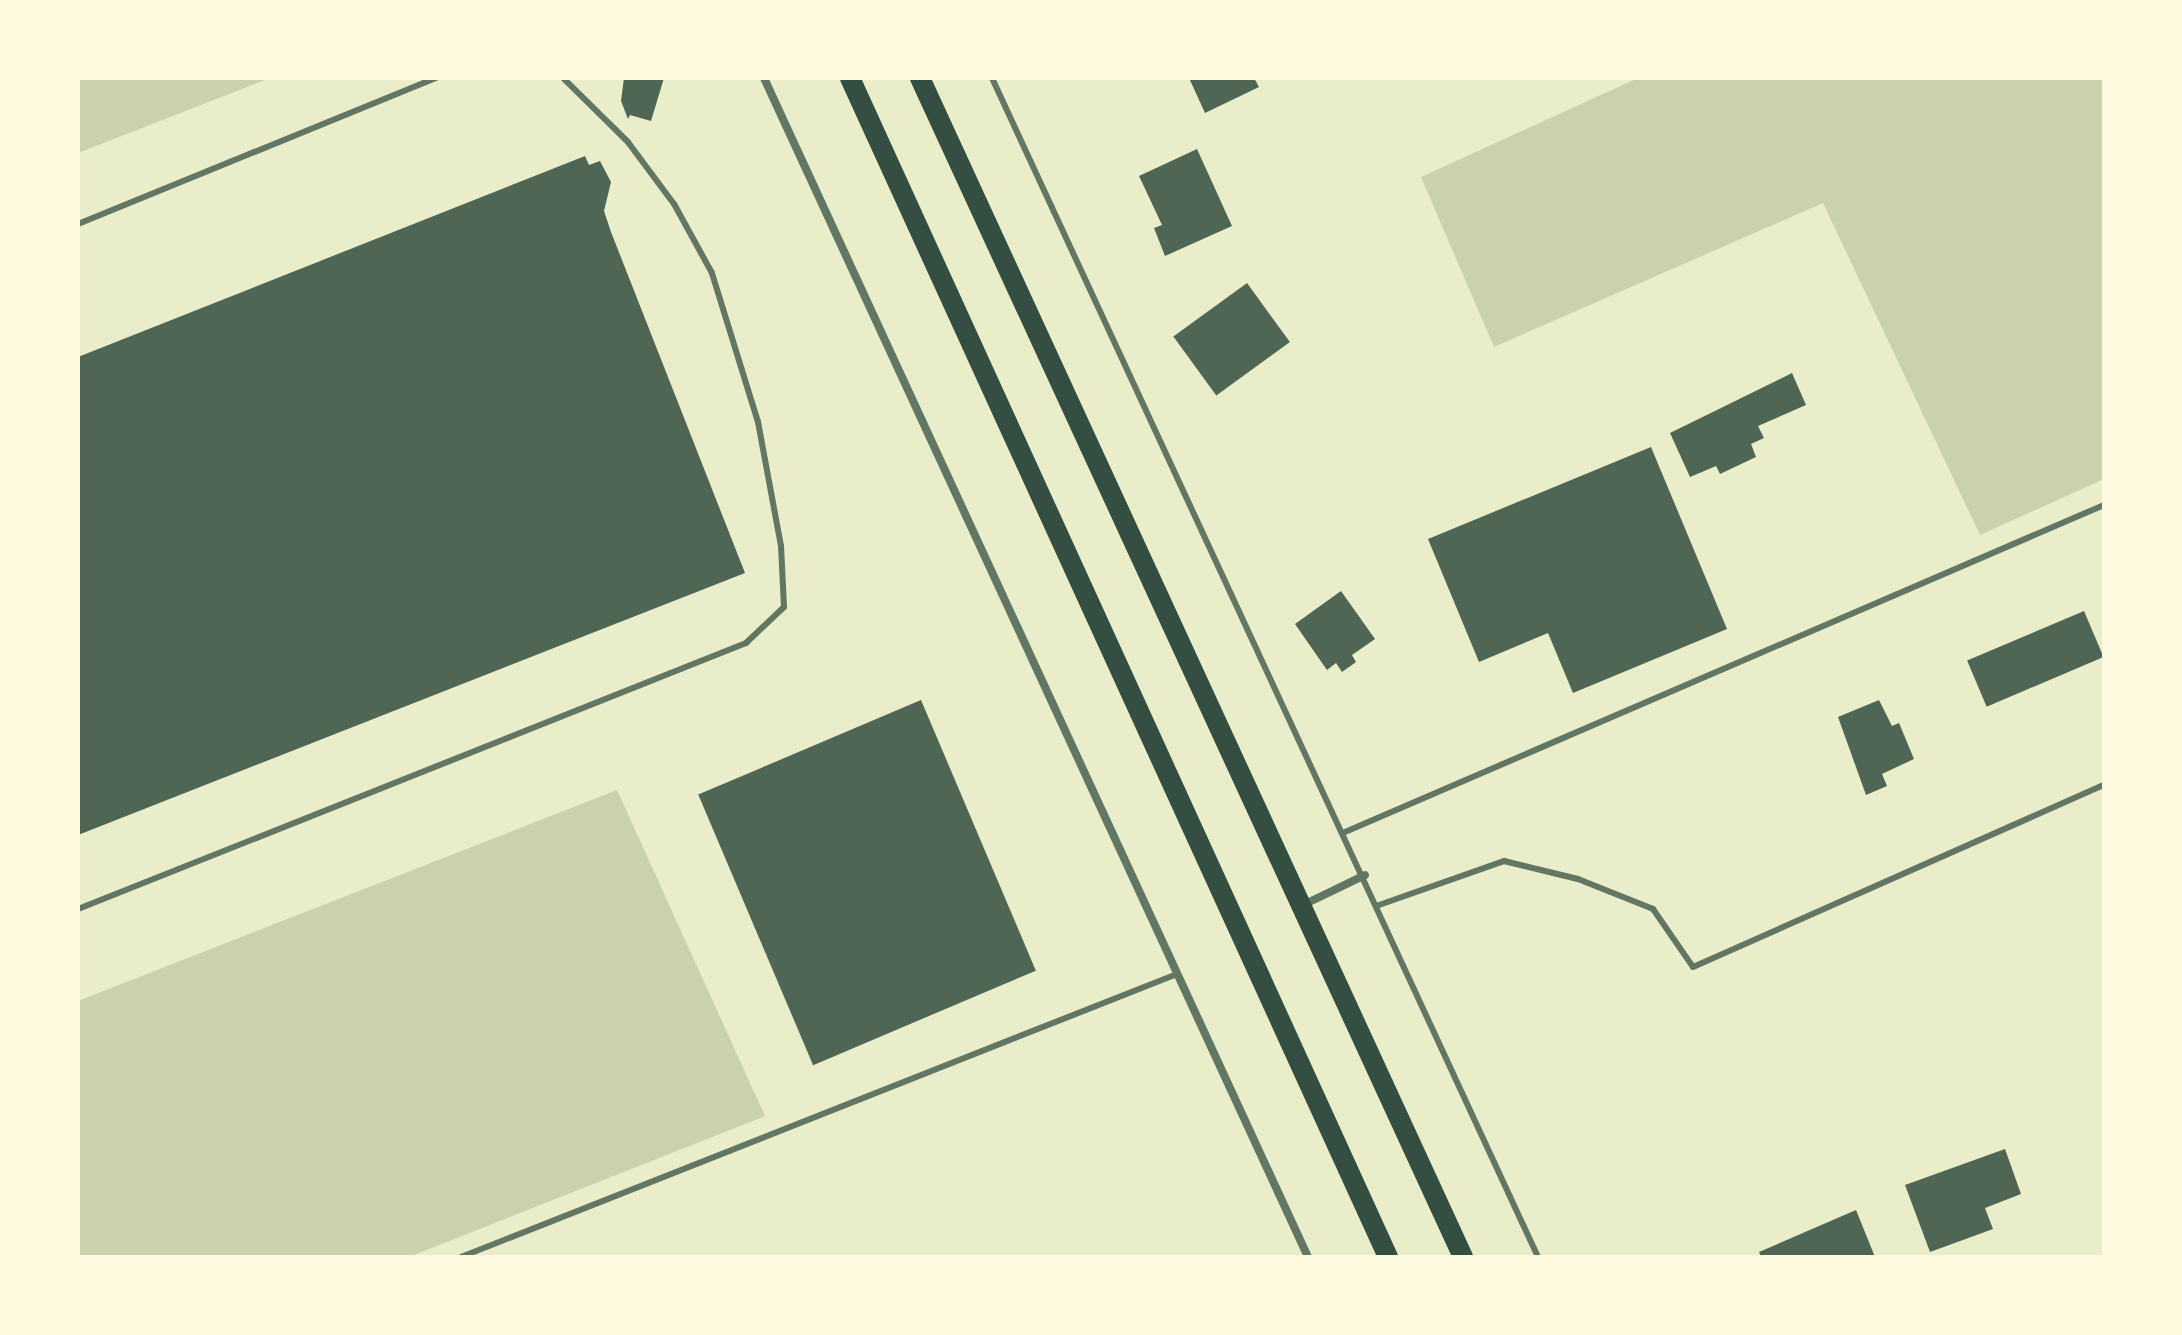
<!DOCTYPE html>
<style>
body{margin:0}
#map{position:relative;width:2182px;height:1335px;overflow:hidden;background:#e9edc9;font-family:Helvetica,sans-serif}
div>[style]{position:absolute}
.green>*{inset:0;background:#cad2ad}
.building>*{inset:0;background:#4f6655;transform-origin:0 0}
.service>*{height:6px;margin:-3px;padding:0 3px;transform-origin:3px;border-radius:3px;background:#617663}
.minor>*{height:8px;margin:-4px;padding:0 4px;transform-origin:4px;border-radius:4px;background:#617663}
.primary>*{height:20px;margin:-10px;padding:0 10px;transform-origin:10px;border-radius:10px;background:#344e41}
span{translate:-50% -50%;white-space:nowrap;text-align:center;line-height:1.15;-webkit-text-stroke:6px #fefae0;paint-order:stroke}
.frame{position:absolute;inset:0;border:80px solid #fefae0;pointer-events:none}
</style>
<div id="map">
<div class="green">
<div style="clip-path:polygon(78px 78px,270px 78px,78px 153px)"></div>
<div style="clip-path:polygon(1638px 78px,2104px 78px,2104px 479px,1980px 535px,1823px 203px,1494px 347px,1421px 177px)"></div>
<div style="clip-path:polygon(617px 790px,765px 1116px,409px 1257px,78px 1257px,78px 1001px)"></div>
</div>
<div class="building">
<div style="clip-path:polygon(624px 78px,664px 78px,651px 121px,630px 115px,628px 119px,621px 101px)"></div>
<div style="clip-path:polygon(1189px 78px,1254px 78px,1259px 87px,1205px 113px)"></div>
<div style="clip-path:polygon(1197px 149px,1232px 226px,1165px 256px,1154px 228px,1162px 225px,1139px 176px)"></div>
<div style="clip-path:polygon(585px 156px,589px 165px,600px 161px,611px 182px,604px 211px,611px 232px,745px 573px,78px 835px,78px 357px)"></div>
<div style="left:1247px;top:283px;width:73px;height:91px;rotate:54deg"></div>
<div style="clip-path:polygon(1792px 373px,1806px 405px,1758px 426px,1764px 438px,1751px 444px,1756px 457px,1720px 474px,1716px 466px,1690px 477px,1670px 433px)"></div>
<div style="clip-path:polygon(1651px 447px,1727px 629px,1573px 693px,1548px 633px,1479px 662px,1428px 539px)"></div>
<div style="clip-path:polygon(1341px 591px,1375px 639px,1352px 655px,1356px 662px,1342px 672px,1336px 663px,1327px 670px,1295px 624px)"></div>
<div style="left:2084px;top:611px;width:50px;height:127px;rotate:67deg"></div>
<div style="left:921px;top:700px;width:294px;height:242px;rotate:67deg"></div>
<div style="clip-path:polygon(1879px 700px,1892px 726px,1899px 723px,1914px 759px,1882px 774px,1887px 786px,1866px 795px,1838px 717px)"></div>
<div style="clip-path:polygon(2005px 1149px,2021px 1194px,1985px 1208px,1993px 1229px,1930px 1252px,1905px 1185px)"></div>
<div style="clip-path:polygon(1856px 1210px,1875px 1257px,1761px 1257px,1759px 1252px)"></div>
</div>
<div class="service">
<div style="left:992px;top:78px;width:1299px;rotate:65.15deg"></div>
<div style="left:78px;top:224px;width:387px;rotate:-22.2deg"></div>
<div style="left:1345px;top:832px;width:826px;rotate:-23.31deg"></div>
<div style="left:1379px;top:905px;width:133px;rotate:-19.4deg"></div>
<div style="left:1504px;top:861px;width:76px;rotate:13.7deg"></div>
<div style="left:1578px;top:879px;width:81px;rotate:21.8deg"></div>
<div style="left:1653px;top:909px;width:70px;rotate:55.4deg"></div>
<div style="left:1693px;top:967px;width:449px;rotate:-23.9deg"></div>
<div style="left:78px;top:909px;width:719px;rotate:-21.71deg"></div>
<div style="left:746px;top:643px;width:52px;rotate:-43.5deg"></div>
<div style="left:784px;top:607px;width:61px;rotate:-92.8deg"></div>
<div style="left:781px;top:546px;width:126px;rotate:-100.5deg"></div>
<div style="left:758px;top:422px;width:156px;rotate:-107.2deg"></div>
<div style="left:712px;top:273px;width:79px;rotate:-118.8deg"></div>
<div style="left:674px;top:204px;width:77px;rotate:-126.6deg"></div>
<div style="left:628px;top:142px;width:91px;rotate:-135.4deg"></div>
<div style="left:461px;top:1257px;width:770px;rotate:-21.57deg"></div>
</div>
<div class="minor">
<div style="left:764px;top:78px;width:1298px;rotate:65.23deg"></div>
<div style="left:1301px;top:906px;width:71px;rotate:-25.8deg"></div>
</div>
<div class="primary">
<div style="left:850px;top:78px;width:1296px;rotate:65.47deg"></div>
<div style="left:920px;top:78px;width:1298px;rotate:65.27deg"></div>
</div>
<div class="frame"></div>
</div>
